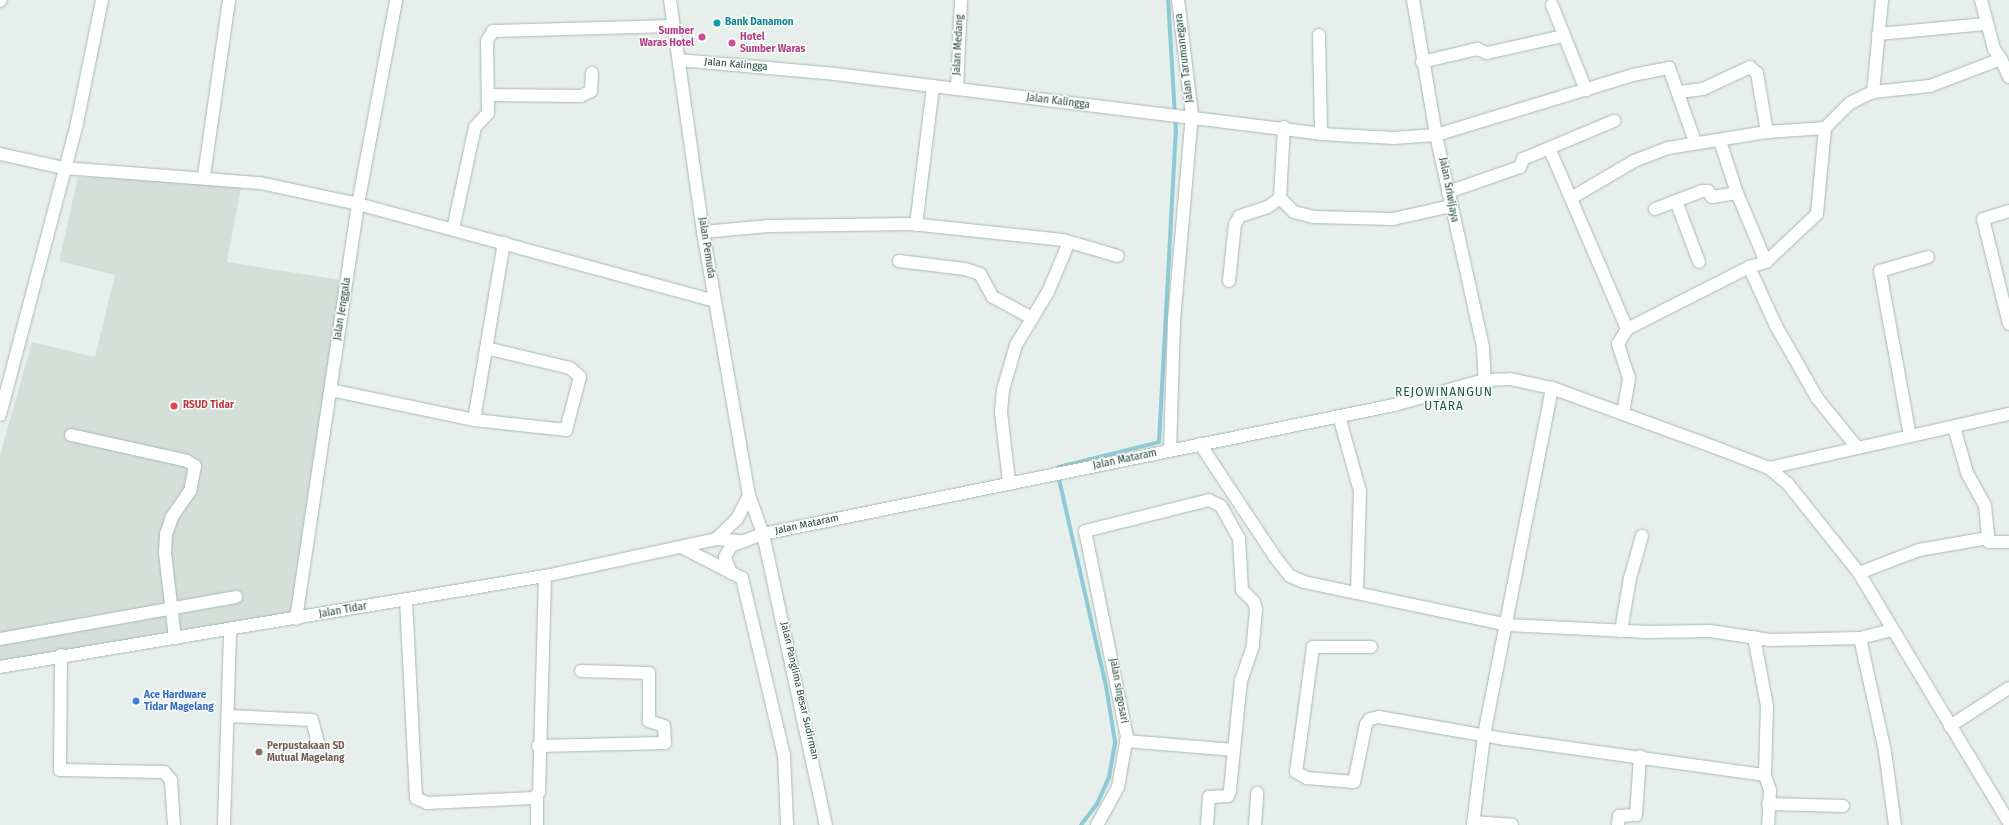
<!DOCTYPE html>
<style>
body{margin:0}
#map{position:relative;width:2009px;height:825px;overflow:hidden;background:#e6efeb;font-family:"Fira Sans",sans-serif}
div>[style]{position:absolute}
.built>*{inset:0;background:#d4dfda}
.stream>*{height:4px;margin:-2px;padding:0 2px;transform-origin:2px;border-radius:2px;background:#8ec9d4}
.roads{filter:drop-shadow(0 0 1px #a8b8b2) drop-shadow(0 0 1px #a8b8b2)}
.street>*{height:12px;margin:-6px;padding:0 6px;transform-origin:6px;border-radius:6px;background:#fff}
.secondary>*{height:12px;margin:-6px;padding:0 6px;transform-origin:6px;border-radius:6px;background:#fff}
.dots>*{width:11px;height:11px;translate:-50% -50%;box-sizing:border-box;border:2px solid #f7fbf9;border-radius:50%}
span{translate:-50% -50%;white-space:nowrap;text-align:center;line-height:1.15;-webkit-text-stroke:3px #f7fbf9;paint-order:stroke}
.culture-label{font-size:10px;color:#0d838f;font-weight:700}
.left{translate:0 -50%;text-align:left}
.hotel-label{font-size:10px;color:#b23c85;font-weight:700}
.right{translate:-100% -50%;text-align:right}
.street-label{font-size:10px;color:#24423a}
.health-label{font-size:10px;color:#be3a42;font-weight:700}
.shop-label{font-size:10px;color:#366cbe;font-weight:700}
.education-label{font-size:10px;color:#785e54;font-weight:700}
.quarter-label{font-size:12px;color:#1f5548;letter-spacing:1px}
</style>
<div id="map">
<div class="built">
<div style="clip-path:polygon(78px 177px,135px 178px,241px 188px,227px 262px,353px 282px,302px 617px,0 666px,0 455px,32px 342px,95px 357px,115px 275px,59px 261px)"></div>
</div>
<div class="stream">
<div style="left:1081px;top:825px;width:26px;rotate:-53deg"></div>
<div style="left:1097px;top:804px;width:30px;rotate:-66deg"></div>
<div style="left:1109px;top:777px;width:36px;rotate:-80deg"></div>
<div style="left:1115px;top:742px;width:57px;rotate:-99.1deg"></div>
<div style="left:1106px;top:686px;width:221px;rotate:-102.8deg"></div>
<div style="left:1057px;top:471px;width:4px;rotate:-63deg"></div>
<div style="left:1059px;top:467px;width:103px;rotate:-14deg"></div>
<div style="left:1159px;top:442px;width:309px;rotate:-86.9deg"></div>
<div style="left:1176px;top:133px;width:133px;rotate:-93.4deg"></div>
</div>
<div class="roads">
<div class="street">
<div style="left:1981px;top:0;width:51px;rotate:75.1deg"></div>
<div style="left:1994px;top:49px;width:12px;rotate:55deg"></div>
<div style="left:0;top:1px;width:1px;rotate:-45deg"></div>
<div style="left:1552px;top:5px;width:92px;rotate:68.2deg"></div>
<div style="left:1878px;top:34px;width:108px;rotate:-5.3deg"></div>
<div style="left:1319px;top:35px;width:99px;rotate:88.8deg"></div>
<div style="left:679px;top:60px;width:157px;rotate:5.1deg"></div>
<div style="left:835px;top:74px;width:490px;rotate:7deg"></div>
<div style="left:1321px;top:134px;width:73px;rotate:3.1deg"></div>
<div style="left:1394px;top:138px;width:42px;rotate:-4.1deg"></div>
<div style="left:1436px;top:135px;width:206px;rotate:-16.9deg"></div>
<div style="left:1633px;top:75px;width:37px;rotate:-11deg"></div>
<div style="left:1669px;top:68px;width:78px;rotate:70.6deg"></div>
<div style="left:1422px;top:62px;width:57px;rotate:-13.3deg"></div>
<div style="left:1477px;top:49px;width:11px;rotate:22deg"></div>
<div style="left:1487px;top:53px;width:78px;rotate:-12.6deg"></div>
<div style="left:957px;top:89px;width:89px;rotate:-87.4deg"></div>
<div style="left:1679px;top:92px;width:24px;rotate:-7deg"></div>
<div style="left:1703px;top:89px;width:52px;rotate:-25.1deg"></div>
<div style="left:1750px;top:67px;width:9px;rotate:41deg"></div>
<div style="left:1757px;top:73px;width:60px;rotate:80.4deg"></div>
<div style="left:1873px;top:92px;width:92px;rotate:-84.4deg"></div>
<div style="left:488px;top:95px;width:93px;rotate:0.6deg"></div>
<div style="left:581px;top:96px;width:11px;rotate:-27deg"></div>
<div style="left:591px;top:91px;width:18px;rotate:-87deg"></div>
<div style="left:1720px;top:141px;width:55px;rotate:71.9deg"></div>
<div style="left:1737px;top:193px;width:75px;rotate:67.2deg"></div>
<div style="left:1550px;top:150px;width:195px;rotate:66.7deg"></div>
<div style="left:1627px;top:329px;width:137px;rotate:-26.9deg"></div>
<div style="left:1749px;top:267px;width:18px;rotate:-16deg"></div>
<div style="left:1766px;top:262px;width:70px;rotate:-43.3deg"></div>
<div style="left:1817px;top:214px;width:86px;rotate:-84.7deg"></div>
<div style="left:1825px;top:128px;width:35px;rotate:-45deg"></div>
<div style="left:1850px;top:103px;width:25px;rotate:-26deg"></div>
<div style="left:1873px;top:92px;width:57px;rotate:-6deg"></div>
<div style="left:1930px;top:86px;width:76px;rotate:-20.8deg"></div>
<div style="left:2001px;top:59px;width:20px;rotate:66deg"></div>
<div style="left:0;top:154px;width:66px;rotate:12.3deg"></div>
<div style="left:64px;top:168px;width:197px;rotate:4.4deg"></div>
<div style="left:260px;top:183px;width:100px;rotate:12.1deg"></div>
<div style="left:358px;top:204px;width:370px;rotate:15.2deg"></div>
<div style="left:204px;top:176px;width:178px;rotate:-81.9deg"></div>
<div style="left:1448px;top:192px;width:76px;rotate:-19.1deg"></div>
<div style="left:1520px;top:167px;width:9px;rotate:-69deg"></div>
<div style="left:1523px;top:159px;width:99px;rotate:-22.7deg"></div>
<div style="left:1573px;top:197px;width:71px;rotate:-30.5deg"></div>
<div style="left:1634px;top:161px;width:36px;rotate:-21deg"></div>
<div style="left:1668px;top:148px;width:100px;rotate:-9.2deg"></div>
<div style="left:1767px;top:132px;width:58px;rotate:-3.9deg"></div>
<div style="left:1280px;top:198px;width:20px;rotate:45deg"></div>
<div style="left:1294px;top:212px;width:21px;rotate:14deg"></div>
<div style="left:1314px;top:217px;width:79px;rotate:1.5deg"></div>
<div style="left:1393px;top:219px;width:59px;rotate:-12.6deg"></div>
<div style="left:1676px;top:201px;width:65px;rotate:69.3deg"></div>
<div style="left:1655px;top:209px;width:50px;rotate:-21deg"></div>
<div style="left:1702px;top:191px;width:6px"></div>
<div style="left:1708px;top:191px;width:7px;rotate:56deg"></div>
<div style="left:1712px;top:197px;width:25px;rotate:-9deg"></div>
<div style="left:2009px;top:211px;width:27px;rotate:163deg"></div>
<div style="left:1983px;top:219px;width:108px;rotate:76.1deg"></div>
<div style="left:916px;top:225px;width:140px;rotate:-83deg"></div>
<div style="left:453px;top:229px;width:104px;rotate:-77.8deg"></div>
<div style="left:475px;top:127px;width:19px;rotate:-47deg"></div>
<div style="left:488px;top:113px;width:72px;rotate:-90.8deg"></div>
<div style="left:487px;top:41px;width:12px;rotate:-59deg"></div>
<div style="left:493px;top:31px;width:181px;rotate:-1.6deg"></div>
<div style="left:703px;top:232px;width:66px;rotate:-5.2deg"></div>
<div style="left:769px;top:226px;width:142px;rotate:-0.8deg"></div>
<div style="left:911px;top:224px;width:153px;rotate:6deg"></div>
<div style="left:1063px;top:240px;width:57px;rotate:16.2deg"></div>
<div style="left:899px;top:261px;width:66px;rotate:6.9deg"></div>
<div style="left:965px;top:269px;width:16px;rotate:18deg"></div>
<div style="left:980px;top:274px;width:26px;rotate:61deg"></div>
<div style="left:993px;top:297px;width:44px;rotate:28.3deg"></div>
<div style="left:1749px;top:267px;width:65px;rotate:65.4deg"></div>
<div style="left:1776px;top:326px;width:83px;rotate:60.3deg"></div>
<div style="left:1817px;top:398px;width:62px;rotate:50.9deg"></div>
<div style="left:1229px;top:281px;width:57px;rotate:-84deg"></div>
<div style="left:1235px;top:224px;width:9px;rotate:-58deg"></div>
<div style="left:1240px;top:216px;width:29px;rotate:-18deg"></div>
<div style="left:1268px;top:207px;width:15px;rotate:-37deg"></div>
<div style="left:1280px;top:198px;width:71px;rotate:-86.8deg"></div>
<div style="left:331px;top:390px;width:146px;rotate:11.8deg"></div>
<div style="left:474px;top:420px;width:180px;rotate:-80.4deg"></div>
<div style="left:1623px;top:413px;width:36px;rotate:-80deg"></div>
<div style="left:1629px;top:378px;width:36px;rotate:-108deg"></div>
<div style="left:1618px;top:344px;width:17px;rotate:-59deg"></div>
<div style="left:0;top:415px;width:302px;rotate:-75.2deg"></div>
<div style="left:77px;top:123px;width:126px;rotate:-78.5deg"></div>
<div style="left:1339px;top:416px;width:78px;rotate:74.4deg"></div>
<div style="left:1360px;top:491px;width:102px;rotate:91.7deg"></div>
<div style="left:474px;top:420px;width:93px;rotate:6.2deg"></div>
<div style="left:566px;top:430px;width:55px;rotate:-75.2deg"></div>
<div style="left:580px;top:377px;width:13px;rotate:-138deg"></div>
<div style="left:570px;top:368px;width:86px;rotate:-166.6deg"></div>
<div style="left:1954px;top:427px;width:48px;rotate:74.2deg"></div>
<div style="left:1967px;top:473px;width:38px;rotate:61deg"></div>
<div style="left:1985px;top:506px;width:36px;rotate:84deg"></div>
<div style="left:1989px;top:542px;width:20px"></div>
<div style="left:71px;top:435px;width:119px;rotate:12.6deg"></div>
<div style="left:187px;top:461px;width:9px;rotate:32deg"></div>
<div style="left:195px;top:466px;width:25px;rotate:101deg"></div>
<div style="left:190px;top:491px;width:32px;rotate:125deg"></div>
<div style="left:172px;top:517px;width:18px;rotate:109deg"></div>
<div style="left:166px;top:534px;width:19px;rotate:93deg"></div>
<div style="left:165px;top:553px;width:86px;rotate:83.3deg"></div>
<div style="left:1910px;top:436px;width:168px;rotate:-100.3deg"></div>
<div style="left:1880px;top:271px;width:50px;rotate:-16.3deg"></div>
<div style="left:1200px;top:444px;width:136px;rotate:56.4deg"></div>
<div style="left:1275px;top:557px;width:24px;rotate:52deg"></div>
<div style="left:1290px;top:576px;width:15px;rotate:23deg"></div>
<div style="left:1304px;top:582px;width:208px;rotate:11.9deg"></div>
<div style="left:1508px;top:625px;width:140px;rotate:2.9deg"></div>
<div style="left:1648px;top:632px;width:62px;rotate:-0.9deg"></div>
<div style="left:1710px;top:631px;width:61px;rotate:8.5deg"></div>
<div style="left:1770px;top:640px;width:90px;rotate:-1.3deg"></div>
<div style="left:1860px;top:638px;width:32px;rotate:-14deg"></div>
<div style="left:1170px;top:450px;width:130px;rotate:-88.2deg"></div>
<div style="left:1174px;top:320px;width:206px;rotate:-85deg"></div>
<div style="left:1192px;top:115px;width:116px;rotate:-96.9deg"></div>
<div style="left:1769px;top:468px;width:246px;rotate:-12.7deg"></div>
<div style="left:1009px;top:482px;width:70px;rotate:-96.5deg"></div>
<div style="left:1001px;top:412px;width:22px;rotate:-85deg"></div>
<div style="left:1003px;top:390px;width:47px;rotate:-73.9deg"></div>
<div style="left:1016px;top:345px;width:62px;rotate:-58.9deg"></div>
<div style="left:1048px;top:292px;width:54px;rotate:-67.2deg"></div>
<div style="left:1859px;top:573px;width:64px;rotate:-21deg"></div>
<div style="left:1919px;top:550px;width:70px;rotate:-9.9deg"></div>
<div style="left:406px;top:600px;width:198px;rotate:87.1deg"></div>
<div style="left:416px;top:798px;width:12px;rotate:24deg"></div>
<div style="left:427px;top:803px;width:107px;rotate:-2.7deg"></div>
<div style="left:534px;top:798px;width:8px;rotate:-50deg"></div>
<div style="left:539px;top:792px;width:216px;rotate:-88.4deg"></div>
<div style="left:296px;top:619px;width:420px;rotate:-81.5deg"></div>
<div style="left:358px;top:204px;width:208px;rotate:-79.4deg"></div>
<div style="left:1621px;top:631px;width:54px;rotate:-80.4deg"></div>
<div style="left:1630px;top:578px;width:44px;rotate:-74.1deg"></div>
<div style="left:1754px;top:637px;width:70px;rotate:79.3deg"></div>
<div style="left:1767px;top:706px;width:69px;rotate:91.7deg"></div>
<div style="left:1765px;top:775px;width:16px;rotate:72deg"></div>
<div style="left:1770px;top:790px;width:35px;rotate:93deg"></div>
<div style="left:1860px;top:638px;width:117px;rotate:77.6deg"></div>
<div style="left:1885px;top:752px;width:74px;rotate:82.2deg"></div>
<div style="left:0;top:639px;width:240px;rotate:-10.1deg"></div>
<div style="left:1371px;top:647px;width:58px;rotate:180deg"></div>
<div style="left:1313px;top:647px;width:126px;rotate:97.7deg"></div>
<div style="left:1296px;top:772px;width:13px;rotate:29deg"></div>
<div style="left:1307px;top:778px;width:47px;rotate:4.9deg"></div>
<div style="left:1354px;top:782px;width:59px;rotate:-78.3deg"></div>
<div style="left:1366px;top:724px;width:6px;rotate:-51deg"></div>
<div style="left:1370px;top:719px;width:9px;rotate:-13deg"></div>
<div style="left:1379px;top:717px;width:128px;rotate:9.9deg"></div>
<div style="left:1505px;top:739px;width:262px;rotate:7.9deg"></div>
<div style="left:61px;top:655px;width:115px;rotate:90.5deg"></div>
<div style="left:60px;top:770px;width:104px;rotate:1.1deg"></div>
<div style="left:164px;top:772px;width:11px;rotate:49deg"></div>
<div style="left:171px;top:780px;width:45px;rotate:86.2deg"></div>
<div style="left:229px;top:716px;width:83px;rotate:2.8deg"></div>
<div style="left:312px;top:720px;width:24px;rotate:75deg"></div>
<div style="left:1950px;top:726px;width:70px;rotate:-32.8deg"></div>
<div style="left:1126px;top:741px;width:108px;rotate:4.8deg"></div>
<div style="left:538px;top:746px;width:127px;rotate:-1.4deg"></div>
<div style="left:665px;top:743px;width:17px;rotate:-93deg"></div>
<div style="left:664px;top:726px;width:16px;rotate:-162deg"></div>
<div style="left:649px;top:721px;width:48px;rotate:-90deg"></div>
<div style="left:649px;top:673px;width:68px;rotate:-178.3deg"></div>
<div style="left:537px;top:796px;width:29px;rotate:90deg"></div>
<div style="left:1768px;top:804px;width:75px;rotate:1.5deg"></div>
<div style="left:1473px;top:822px;width:39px;rotate:4deg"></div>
<div style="left:224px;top:825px;width:195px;rotate:-88.2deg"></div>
<div style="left:1097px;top:825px;width:43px;rotate:-61.1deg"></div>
<div style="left:1118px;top:787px;width:51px;rotate:-79.8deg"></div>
<div style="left:1127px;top:737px;width:210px;rotate:-101.5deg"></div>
<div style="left:1085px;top:531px;width:128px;rotate:-14deg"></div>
<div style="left:1209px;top:500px;width:13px;rotate:27deg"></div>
<div style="left:1221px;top:506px;width:37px;rotate:61deg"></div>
<div style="left:1239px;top:538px;width:52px;rotate:86.7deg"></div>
<div style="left:1242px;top:590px;width:17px;rotate:45deg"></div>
<div style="left:1254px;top:602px;width:7px;rotate:74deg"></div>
<div style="left:1256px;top:609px;width:37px;rotate:95deg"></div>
<div style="left:1253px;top:646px;width:36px;rotate:109deg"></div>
<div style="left:1241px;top:680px;width:112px;rotate:95.7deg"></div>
<div style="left:1230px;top:791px;width:5px;rotate:112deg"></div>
<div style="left:1228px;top:796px;width:19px;rotate:177deg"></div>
<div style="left:1209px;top:797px;width:28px;rotate:94deg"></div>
<div style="left:1255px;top:825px;width:32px;rotate:-86deg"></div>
<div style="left:1473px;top:825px;width:91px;rotate:-83deg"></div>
<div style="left:1484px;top:735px;width:354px;rotate:-78.9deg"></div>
<div style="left:1618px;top:825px;width:9px;rotate:-84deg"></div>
<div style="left:1619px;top:816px;width:17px;rotate:-3deg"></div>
<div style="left:1636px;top:815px;width:59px;rotate:-86.1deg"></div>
</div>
<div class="secondary">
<div style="left:670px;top:0;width:234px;rotate:81.9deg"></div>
<div style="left:703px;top:232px;width:267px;rotate:80.1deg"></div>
<div style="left:749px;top:495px;width:41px;rotate:70.3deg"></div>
<div style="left:763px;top:534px;width:298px;rotate:77.8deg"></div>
<div style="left:1413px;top:0;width:137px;rotate:80.3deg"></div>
<div style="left:1436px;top:135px;width:217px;rotate:77.5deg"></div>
<div style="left:1483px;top:347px;width:33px;rotate:87deg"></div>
<div style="left:716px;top:539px;width:29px;rotate:-44deg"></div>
<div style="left:737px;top:519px;width:27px;rotate:-63deg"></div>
<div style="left:685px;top:549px;width:64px;rotate:27deg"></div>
<div style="left:742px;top:578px;width:182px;rotate:76.7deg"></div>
<div style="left:784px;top:755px;width:70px;rotate:87.5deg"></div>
<div style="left:731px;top:573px;width:17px;rotate:-111deg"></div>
<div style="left:725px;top:557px;width:13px;rotate:-61deg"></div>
<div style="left:731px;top:546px;width:34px;rotate:-21deg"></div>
<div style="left:763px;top:534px;width:644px;rotate:-11.55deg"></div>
<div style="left:1394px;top:405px;width:94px;rotate:-15.4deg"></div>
<div style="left:1485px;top:380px;width:25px;rotate:-2deg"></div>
<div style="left:1510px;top:379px;width:43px;rotate:12.1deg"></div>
<div style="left:1552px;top:388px;width:181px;rotate:20deg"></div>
<div style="left:1722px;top:450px;width:50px;rotate:21deg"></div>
<div style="left:1769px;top:468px;width:25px;rotate:40deg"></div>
<div style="left:1788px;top:484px;width:114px;rotate:51.4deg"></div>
<div style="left:1859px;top:573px;width:292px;rotate:59deg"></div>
<div style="left:0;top:667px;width:553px;rotate:-9.48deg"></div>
<div style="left:545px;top:576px;width:175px;rotate:-12.2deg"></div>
<div style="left:716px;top:539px;width:25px;rotate:5deg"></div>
</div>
</div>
<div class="dots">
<div style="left:717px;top:23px;background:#0f9aa8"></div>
<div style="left:702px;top:37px;background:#d1479c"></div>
<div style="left:732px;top:43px;background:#d1479c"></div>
<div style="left:174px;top:406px;background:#e0444e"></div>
<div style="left:136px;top:701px;background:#3f7fe0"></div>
<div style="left:259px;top:752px;background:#8d6e63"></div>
</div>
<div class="culture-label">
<span class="left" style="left:725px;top:23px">Bank Danamon</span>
</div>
<div class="hotel-label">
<span class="right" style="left:694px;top:37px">Sumber<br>Waras Hotel</span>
<span class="left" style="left:740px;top:43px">Hotel<br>Sumber Waras</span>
</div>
<div class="street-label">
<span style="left:959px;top:45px;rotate:-87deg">Jalan Medang</span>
<span style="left:1185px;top:58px;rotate:-97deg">Jalan Tarumanegara</span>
<span style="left:736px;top:65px;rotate:5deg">Jalan Kalingga</span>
<span style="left:1058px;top:102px;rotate:7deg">Jalan Kalingga</span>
<span style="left:1448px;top:190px;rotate:79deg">Jalan Sriwijaya</span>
<span style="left:706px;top:248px;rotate:81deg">Jalan Pemuda</span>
<span style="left:343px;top:309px;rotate:-81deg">Jalan Jenggala</span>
<span style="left:1125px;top:460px;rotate:-12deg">Jalan Mataram</span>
<span style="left:807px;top:525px;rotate:-12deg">Jalan Mataram</span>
<span style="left:343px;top:611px;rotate:-10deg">Jalan Tidar</span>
<span style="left:799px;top:691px;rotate:77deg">Jalan Panglima Besar Sudirman</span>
<span style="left:1118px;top:691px;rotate:80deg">jalan singosari</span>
</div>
<div class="health-label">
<span class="left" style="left:183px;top:406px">RSUD Tidar</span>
</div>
<div class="shop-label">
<span class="left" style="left:144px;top:701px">Ace Hardware<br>Tidar Magelang</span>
</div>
<div class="education-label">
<span class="left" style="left:267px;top:752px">Perpustakaan SD<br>Mutual Magelang</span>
</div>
<div class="quarter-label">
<span style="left:1444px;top:400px">REJOWINANGUN<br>UTARA</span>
</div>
</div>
